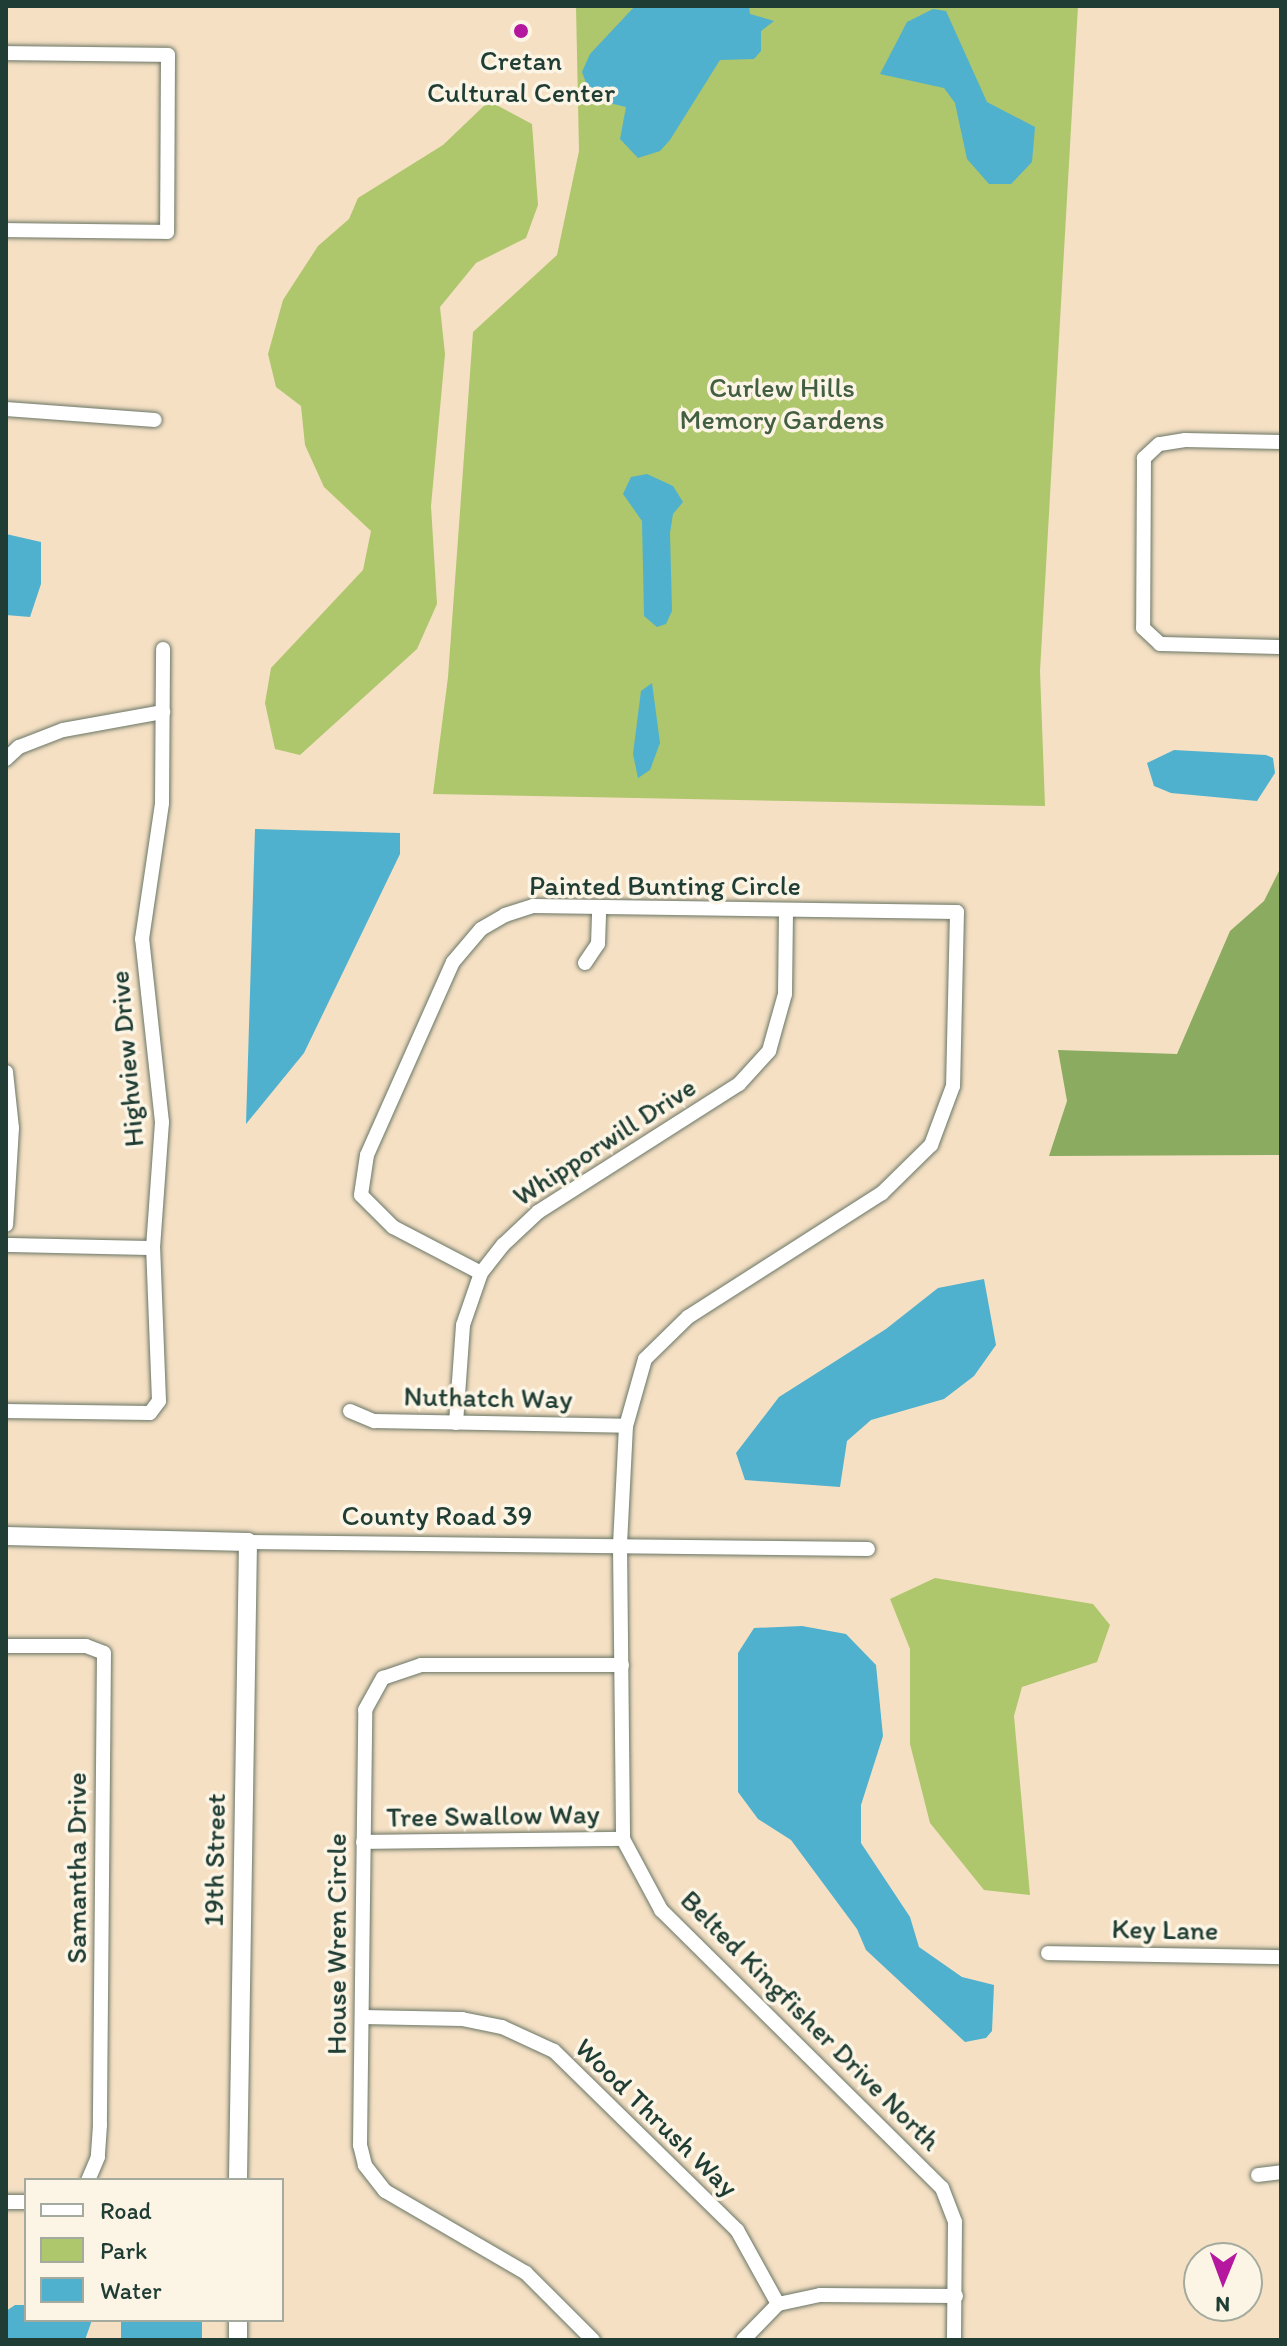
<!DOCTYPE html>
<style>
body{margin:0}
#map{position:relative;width:1287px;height:2346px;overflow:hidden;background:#f5e0c4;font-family:Itim,sans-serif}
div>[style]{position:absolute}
.green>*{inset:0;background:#aec66c}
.forest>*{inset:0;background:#8aab60}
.water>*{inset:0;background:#4fb1ce;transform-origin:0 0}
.roads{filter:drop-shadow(0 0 2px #6a7666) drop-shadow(0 0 2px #6a7666)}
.minor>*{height:14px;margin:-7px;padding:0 7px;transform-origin:7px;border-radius:7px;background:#fff}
.tertiary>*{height:18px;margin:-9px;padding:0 9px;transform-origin:9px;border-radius:9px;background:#fff}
.dots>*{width:22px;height:22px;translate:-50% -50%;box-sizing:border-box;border:4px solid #fcf5e5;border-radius:50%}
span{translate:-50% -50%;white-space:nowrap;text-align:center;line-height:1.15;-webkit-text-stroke:7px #fcf5e5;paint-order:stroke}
.poi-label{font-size:28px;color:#1f3d34}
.park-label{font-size:28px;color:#435f42}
.street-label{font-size:28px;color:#1f3d34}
.frame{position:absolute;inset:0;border:8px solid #1f3d34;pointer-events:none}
.legend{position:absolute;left:24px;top:2178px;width:260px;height:144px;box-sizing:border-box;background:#fcf5e5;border:2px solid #a4ab9e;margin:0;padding:10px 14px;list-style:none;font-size:24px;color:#1f3d34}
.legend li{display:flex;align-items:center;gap:16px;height:40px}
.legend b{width:40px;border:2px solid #a4ab9e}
.north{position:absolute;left:1183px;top:2242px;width:80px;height:80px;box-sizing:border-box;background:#fcf5e5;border:2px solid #a4ab9e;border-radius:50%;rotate:181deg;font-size:22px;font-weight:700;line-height:32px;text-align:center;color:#1f3d34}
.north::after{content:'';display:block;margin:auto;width:28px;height:36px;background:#b5179e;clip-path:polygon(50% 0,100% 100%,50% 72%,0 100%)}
</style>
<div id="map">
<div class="green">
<div style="clip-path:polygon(576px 6px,1078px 6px,1040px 671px,1045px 806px,433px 794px,448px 677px,473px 332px,557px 255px,579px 151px)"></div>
<div style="clip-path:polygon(489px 101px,532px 124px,538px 205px,526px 238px,476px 263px,440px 307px,445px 354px,431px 506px,437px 604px,417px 649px,300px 755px,275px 749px,265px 703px,271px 668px,363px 570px,371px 531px,324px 487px,305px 445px,301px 406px,276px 387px,268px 354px,283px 300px,318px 246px,349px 219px,358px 198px,443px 145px)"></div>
<div style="clip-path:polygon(935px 1578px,1093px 1604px,1110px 1625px,1097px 1662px,1022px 1687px,1014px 1716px,1030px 1895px,984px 1890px,930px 1823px,910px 1744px,910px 1649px,890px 1599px)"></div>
</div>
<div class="forest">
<div style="clip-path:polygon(1281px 867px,1281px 1155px,1049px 1156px,1067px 1101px,1058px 1050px,1177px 1054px,1230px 931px,1264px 901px)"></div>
</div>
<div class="water">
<div style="clip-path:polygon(635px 6px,749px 6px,750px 14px,774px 21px,761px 31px,761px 51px,754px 59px,720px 60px,670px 140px,660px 151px,638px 158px,620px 139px,626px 107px,592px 99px,582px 72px,590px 54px)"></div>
<div style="clip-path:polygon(933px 9px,946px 11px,987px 102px,1035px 127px,1032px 162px,1011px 184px,989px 184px,967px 159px,955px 103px,944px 88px,880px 74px,907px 22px)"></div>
<div style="clip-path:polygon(647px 474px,673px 486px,683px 502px,673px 514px,670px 533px,672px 611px,666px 624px,657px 627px,644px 616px,642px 521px,623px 494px,631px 477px)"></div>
<div style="clip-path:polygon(6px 534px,41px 542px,41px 584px,30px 617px,6px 615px)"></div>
<div style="clip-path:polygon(652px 683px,660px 743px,650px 770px,638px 778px,633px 754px,641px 691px)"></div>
<div style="clip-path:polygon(1174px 750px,1266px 755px,1273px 758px,1275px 773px,1257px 801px,1171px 793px,1154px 786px,1147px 763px)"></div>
<div style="clip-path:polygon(255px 829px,400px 833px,400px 854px,304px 1053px,246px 1124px)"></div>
<div style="clip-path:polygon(984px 1279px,996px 1345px,974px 1376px,944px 1399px,871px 1420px,847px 1441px,840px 1487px,745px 1480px,736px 1453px,779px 1397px,886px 1329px,938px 1288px)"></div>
<div style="clip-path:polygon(802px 1626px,846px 1634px,876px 1665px,883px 1736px,861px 1805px,861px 1843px,910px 1917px,919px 1947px,962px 1977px,994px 1985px,992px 2031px,986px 2038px,965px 2042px,866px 1950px,857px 1929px,791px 1840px,758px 1819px,738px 1792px,738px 1653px,754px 1628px)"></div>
<div style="clip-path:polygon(15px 2305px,26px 2305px,26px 2320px,92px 2320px,85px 2340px,6px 2340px,6px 2311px)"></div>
<div style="left:121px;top:2320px;width:81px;height:22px"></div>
</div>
<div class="roads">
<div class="minor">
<div style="left:6px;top:53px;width:162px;rotate:0.7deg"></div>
<div style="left:168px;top:55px;width:177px;rotate:90.3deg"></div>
<div style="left:167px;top:232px;width:161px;rotate:-179.3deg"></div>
<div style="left:6px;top:409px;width:149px;rotate:4.2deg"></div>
<div style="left:1281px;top:442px;width:96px;rotate:-178.8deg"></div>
<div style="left:1185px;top:440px;width:26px;rotate:171deg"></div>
<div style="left:1159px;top:444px;width:21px;rotate:137deg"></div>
<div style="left:1144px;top:458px;width:170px;rotate:90.3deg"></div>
<div style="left:1143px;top:628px;width:23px;rotate:43deg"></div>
<div style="left:1160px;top:644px;width:121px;rotate:1.4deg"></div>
<div style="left:6px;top:759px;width:18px;rotate:-43deg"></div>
<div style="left:19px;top:747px;width:47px;rotate:-21.1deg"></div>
<div style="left:63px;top:730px;width:102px;rotate:-10.2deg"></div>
<div style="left:585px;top:963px;width:23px;rotate:-56deg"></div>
<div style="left:598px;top:944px;width:37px;rotate:-88deg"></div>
<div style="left:6px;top:1072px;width:56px;rotate:83.9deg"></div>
<div style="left:12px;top:1128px;width:97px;rotate:93.5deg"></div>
<div style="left:6px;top:1245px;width:147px;rotate:1.2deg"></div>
<div style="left:481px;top:1273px;width:99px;rotate:-152.4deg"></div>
<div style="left:393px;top:1227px;width:45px;rotate:-135deg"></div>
<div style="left:361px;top:1195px;width:40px;rotate:-81.5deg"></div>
<div style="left:367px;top:1155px;width:211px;rotate:-66deg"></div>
<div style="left:453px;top:962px;width:43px;rotate:-49.7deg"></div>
<div style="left:481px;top:929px;width:28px;rotate:-30deg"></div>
<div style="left:505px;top:915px;width:29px;rotate:-18deg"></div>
<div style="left:533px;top:906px;width:424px;rotate:0.8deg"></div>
<div style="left:957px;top:912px;width:174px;rotate:91.3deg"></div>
<div style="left:953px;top:1086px;width:63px;rotate:110.4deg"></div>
<div style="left:931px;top:1145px;width:69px;rotate:135.6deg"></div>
<div style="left:882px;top:1193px;width:230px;rotate:147.4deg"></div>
<div style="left:688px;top:1317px;width:60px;rotate:135.7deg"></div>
<div style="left:645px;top:1359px;width:70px;rotate:105.8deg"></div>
<div style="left:626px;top:1426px;width:119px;rotate:92.9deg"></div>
<div style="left:620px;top:1545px;width:294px;rotate:89.4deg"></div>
<div style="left:623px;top:1839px;width:81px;rotate:61.8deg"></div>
<div style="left:661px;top:1910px;width:395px;rotate:44.7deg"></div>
<div style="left:942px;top:2188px;width:36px;rotate:69deg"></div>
<div style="left:955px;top:2222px;width:118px;rotate:90.5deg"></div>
<div style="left:6px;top:1411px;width:144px;rotate:0.8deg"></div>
<div style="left:150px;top:1413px;width:15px;rotate:-53deg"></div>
<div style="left:159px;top:1401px;width:153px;rotate:-92.2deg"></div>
<div style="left:153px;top:1248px;width:126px;rotate:-85.9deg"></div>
<div style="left:162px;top:1122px;width:184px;rotate:-96.2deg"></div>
<div style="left:142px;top:939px;width:137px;rotate:-81.6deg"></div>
<div style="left:162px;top:803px;width:154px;rotate:-89.6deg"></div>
<div style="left:350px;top:1411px;width:26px;rotate:23deg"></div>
<div style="left:374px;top:1421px;width:252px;rotate:1.1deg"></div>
<div style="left:456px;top:1423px;width:98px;rotate:-85.9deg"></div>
<div style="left:463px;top:1325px;width:55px;rotate:-70.9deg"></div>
<div style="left:481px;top:1273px;width:36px;rotate:-52deg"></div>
<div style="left:503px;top:1245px;width:48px;rotate:-43.3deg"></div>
<div style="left:538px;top:1212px;width:238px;rotate:-32.5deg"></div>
<div style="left:739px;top:1084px;width:45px;rotate:-47.7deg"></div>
<div style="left:769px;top:1051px;width:59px;rotate:-74.3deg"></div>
<div style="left:785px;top:994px;width:84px;rotate:-89.3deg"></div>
<div style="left:248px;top:1542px;width:620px;rotate:0.65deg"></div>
<div style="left:6px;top:1646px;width:80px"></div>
<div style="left:86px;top:1646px;width:19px;rotate:21deg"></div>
<div style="left:104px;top:1653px;width:472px;rotate:90.5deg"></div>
<div style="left:100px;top:2125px;width:32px;rotate:94deg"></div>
<div style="left:98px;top:2157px;width:25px;rotate:113deg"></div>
<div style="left:363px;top:1842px;width:260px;rotate:-0.7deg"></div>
<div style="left:1048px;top:1953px;width:233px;rotate:1deg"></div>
<div style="left:363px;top:2017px;width:99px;rotate:1.2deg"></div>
<div style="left:462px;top:2019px;width:41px;rotate:11.3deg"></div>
<div style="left:502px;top:2027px;width:57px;rotate:24.8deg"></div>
<div style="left:554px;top:2051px;width:256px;rotate:44.4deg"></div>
<div style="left:737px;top:2230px;width:85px;rotate:61deg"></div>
<div style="left:1258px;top:2175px;width:23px;rotate:-7deg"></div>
<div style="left:6px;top:2202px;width:20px"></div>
<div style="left:778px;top:2304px;width:43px;rotate:-12.1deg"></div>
<div style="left:820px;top:2295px;width:136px;rotate:0.4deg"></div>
<div style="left:593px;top:2340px;width:95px;rotate:-135deg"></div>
<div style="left:526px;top:2273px;width:163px;rotate:-149.8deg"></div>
<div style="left:385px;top:2191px;width:33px;rotate:-128deg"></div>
<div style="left:365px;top:2165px;width:21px;rotate:-104deg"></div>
<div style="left:360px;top:2145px;width:435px;rotate:-89.3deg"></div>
<div style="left:365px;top:1710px;width:37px;rotate:-61deg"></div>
<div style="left:383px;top:1678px;width:40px;rotate:-18.9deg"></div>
<div style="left:421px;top:1665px;width:201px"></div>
<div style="left:743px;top:2340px;width:50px;rotate:-45.8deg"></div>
</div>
<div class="tertiary">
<div style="left:6px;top:1536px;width:242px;rotate:1.4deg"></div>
<div style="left:248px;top:1542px;width:638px;rotate:90.9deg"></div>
<div style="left:238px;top:2320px;width:20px;rotate:90deg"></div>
</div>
</div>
<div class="dots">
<div style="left:521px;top:31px;background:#b5179e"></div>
</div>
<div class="poi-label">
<span style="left:521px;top:76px">Cretan<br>Cultural Center</span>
</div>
<div class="park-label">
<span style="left:782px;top:403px">Curlew Hills<br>Memory Gardens</span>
</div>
<div class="street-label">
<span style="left:665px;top:885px">Painted Bunting Circle</span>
<span style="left:126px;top:1059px;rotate:-95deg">Highview Drive</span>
<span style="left:604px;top:1141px;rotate:-33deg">Whipporwill Drive</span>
<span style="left:488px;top:1397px;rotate:1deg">Nuthatch Way</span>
<span style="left:437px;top:1515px">County Road 39</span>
<span style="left:493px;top:1815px;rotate:-1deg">Tree Swallow Way</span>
<span style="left:214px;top:1860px;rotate:-89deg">19th Street</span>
<span style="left:76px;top:1868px;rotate:-90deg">Samantha Drive</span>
<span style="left:1165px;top:1929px;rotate:1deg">Key Lane</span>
<span style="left:336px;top:1944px;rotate:-90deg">House Wren Circle</span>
<span style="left:811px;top:2020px;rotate:45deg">Belted Kingfisher Drive North</span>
<span style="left:657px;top:2117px;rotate:44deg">Wood Thrush Way</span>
</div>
<div class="frame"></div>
<ul class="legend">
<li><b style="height:10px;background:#fff"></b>Road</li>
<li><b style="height:22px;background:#aec66c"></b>Park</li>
<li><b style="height:22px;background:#4fb1ce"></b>Water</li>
</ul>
<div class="north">N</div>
</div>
